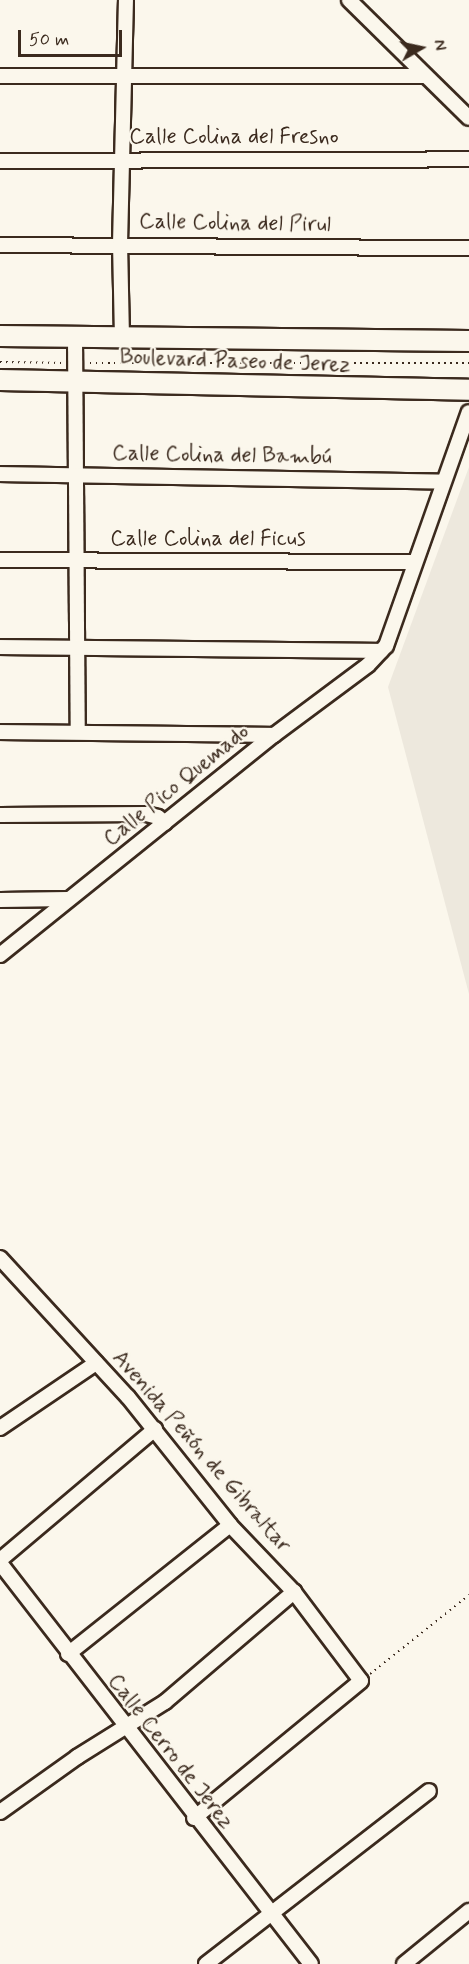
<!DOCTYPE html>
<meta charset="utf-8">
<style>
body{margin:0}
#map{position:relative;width:469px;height:1964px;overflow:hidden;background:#fbf7ec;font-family:Mynerve,sans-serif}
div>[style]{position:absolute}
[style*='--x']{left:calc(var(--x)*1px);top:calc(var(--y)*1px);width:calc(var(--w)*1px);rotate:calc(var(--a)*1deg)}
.built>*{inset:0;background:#ede8dd}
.path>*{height:2px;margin-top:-1px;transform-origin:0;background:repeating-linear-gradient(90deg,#3b2a1e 0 1.5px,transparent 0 6px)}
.roads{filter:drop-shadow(2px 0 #3b2a1e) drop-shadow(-2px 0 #3b2a1e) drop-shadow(0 2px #3b2a1e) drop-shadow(0 -2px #3b2a1e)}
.street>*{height:14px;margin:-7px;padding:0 7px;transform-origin:7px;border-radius:7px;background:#fbf7ec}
.secondary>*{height:20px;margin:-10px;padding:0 10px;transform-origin:10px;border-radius:10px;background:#fbf7ec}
span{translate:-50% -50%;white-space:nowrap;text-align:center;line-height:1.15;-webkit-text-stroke:4.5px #fbf7ec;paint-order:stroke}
.street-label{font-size:22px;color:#3b2a1e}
.north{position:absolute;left:391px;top:18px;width:60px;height:60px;-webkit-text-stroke:4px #fbf7ec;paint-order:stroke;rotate:81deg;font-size:16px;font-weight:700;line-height:24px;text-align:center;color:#3b2a1e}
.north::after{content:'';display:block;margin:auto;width:21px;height:27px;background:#3b2a1e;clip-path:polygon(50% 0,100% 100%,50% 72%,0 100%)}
.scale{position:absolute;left:18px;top:30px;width:104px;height:27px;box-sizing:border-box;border:3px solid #3b2a1e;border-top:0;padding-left:8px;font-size:18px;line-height:21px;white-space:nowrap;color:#3b2a1e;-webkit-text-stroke:4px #fbf7ec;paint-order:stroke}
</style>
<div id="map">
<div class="built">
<i style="clip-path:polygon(469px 467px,469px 994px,388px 687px)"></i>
</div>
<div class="path">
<i style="--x:0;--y:362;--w:63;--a:0.9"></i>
<i style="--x:90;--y:363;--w:379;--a:0"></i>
<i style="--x:370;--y:1674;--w:127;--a:-38.6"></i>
</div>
<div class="roads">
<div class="street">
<i style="--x:349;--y:0;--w:168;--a:44.5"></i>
<i style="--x:0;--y:76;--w:424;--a:0"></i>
<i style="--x:0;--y:161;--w:469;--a:-0.2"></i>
<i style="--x:0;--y:245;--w:469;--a:0.4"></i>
<i style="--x:75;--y:338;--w:393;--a:89.6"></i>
<i style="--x:122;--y:338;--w:94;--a:-91.2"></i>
<i style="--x:120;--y:244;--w:244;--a:-88.6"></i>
<i style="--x:0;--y:474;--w:443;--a:1"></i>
<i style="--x:0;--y:560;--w:415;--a:0.3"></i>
<i style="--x:0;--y:647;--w:381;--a:0.6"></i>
<i style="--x:0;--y:732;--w:274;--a:0.6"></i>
<i style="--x:0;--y:815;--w:146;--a:-0.4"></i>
<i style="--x:146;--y:814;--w:12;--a:14"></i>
<i style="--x:158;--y:817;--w:9;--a:41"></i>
<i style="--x:0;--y:900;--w:68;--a:-0.8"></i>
<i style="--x:0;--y:955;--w:351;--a:-38.8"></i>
<i style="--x:274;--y:735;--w:117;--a:-36.7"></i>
<i style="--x:368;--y:665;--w:26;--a:-47"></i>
<i style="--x:386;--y:646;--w:248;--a:-70.5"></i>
<i style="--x:0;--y:1258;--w:189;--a:47.4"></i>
<i style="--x:128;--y:1397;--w:164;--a:51.4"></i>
<i style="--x:230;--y:1525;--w:93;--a:46.3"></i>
<i style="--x:294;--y:1592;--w:111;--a:53"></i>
<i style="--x:361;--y:1681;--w:216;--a:140.6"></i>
<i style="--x:0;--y:1428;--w:116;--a:-34.1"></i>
<i style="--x:0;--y:1560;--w:203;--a:-40.2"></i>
<i style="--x:0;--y:1563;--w:507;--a:52.2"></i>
<i style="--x:68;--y:1654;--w:207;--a:-38.5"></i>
<i style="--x:0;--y:1812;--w:95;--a:-35.5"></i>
<i style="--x:77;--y:1757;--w:104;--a:-32"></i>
<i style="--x:165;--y:1702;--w:170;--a:-40.5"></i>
<i style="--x:206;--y:1964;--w:282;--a:-37.8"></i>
<i style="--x:404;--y:1964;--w:84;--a:-39.2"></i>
</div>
<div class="secondary">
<i style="--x:0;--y:336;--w:469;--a:0.6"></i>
<i style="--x:0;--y:380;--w:469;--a:1.2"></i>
</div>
</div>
<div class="street-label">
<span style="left:234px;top:138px">Calle Colina del Fresno</span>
<span style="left:235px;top:224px;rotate:1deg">Calle Colina del Pirul</span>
<span style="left:235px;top:362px;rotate:2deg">Boulevard Paseo de Jerez</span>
<span style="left:222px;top:456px;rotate:1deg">Calle Colina del Bambú</span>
<span style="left:208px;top:540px">Calle Colina del Ficus</span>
<span style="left:177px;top:786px;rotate:-39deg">Calle Pico Quemado</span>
<span style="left:201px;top:1452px;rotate:49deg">Avenida Peñón de Gibraltar</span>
<span style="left:170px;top:1752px;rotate:52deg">Calle Cerro de Jerez</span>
</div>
<div class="north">N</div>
<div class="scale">50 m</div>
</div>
